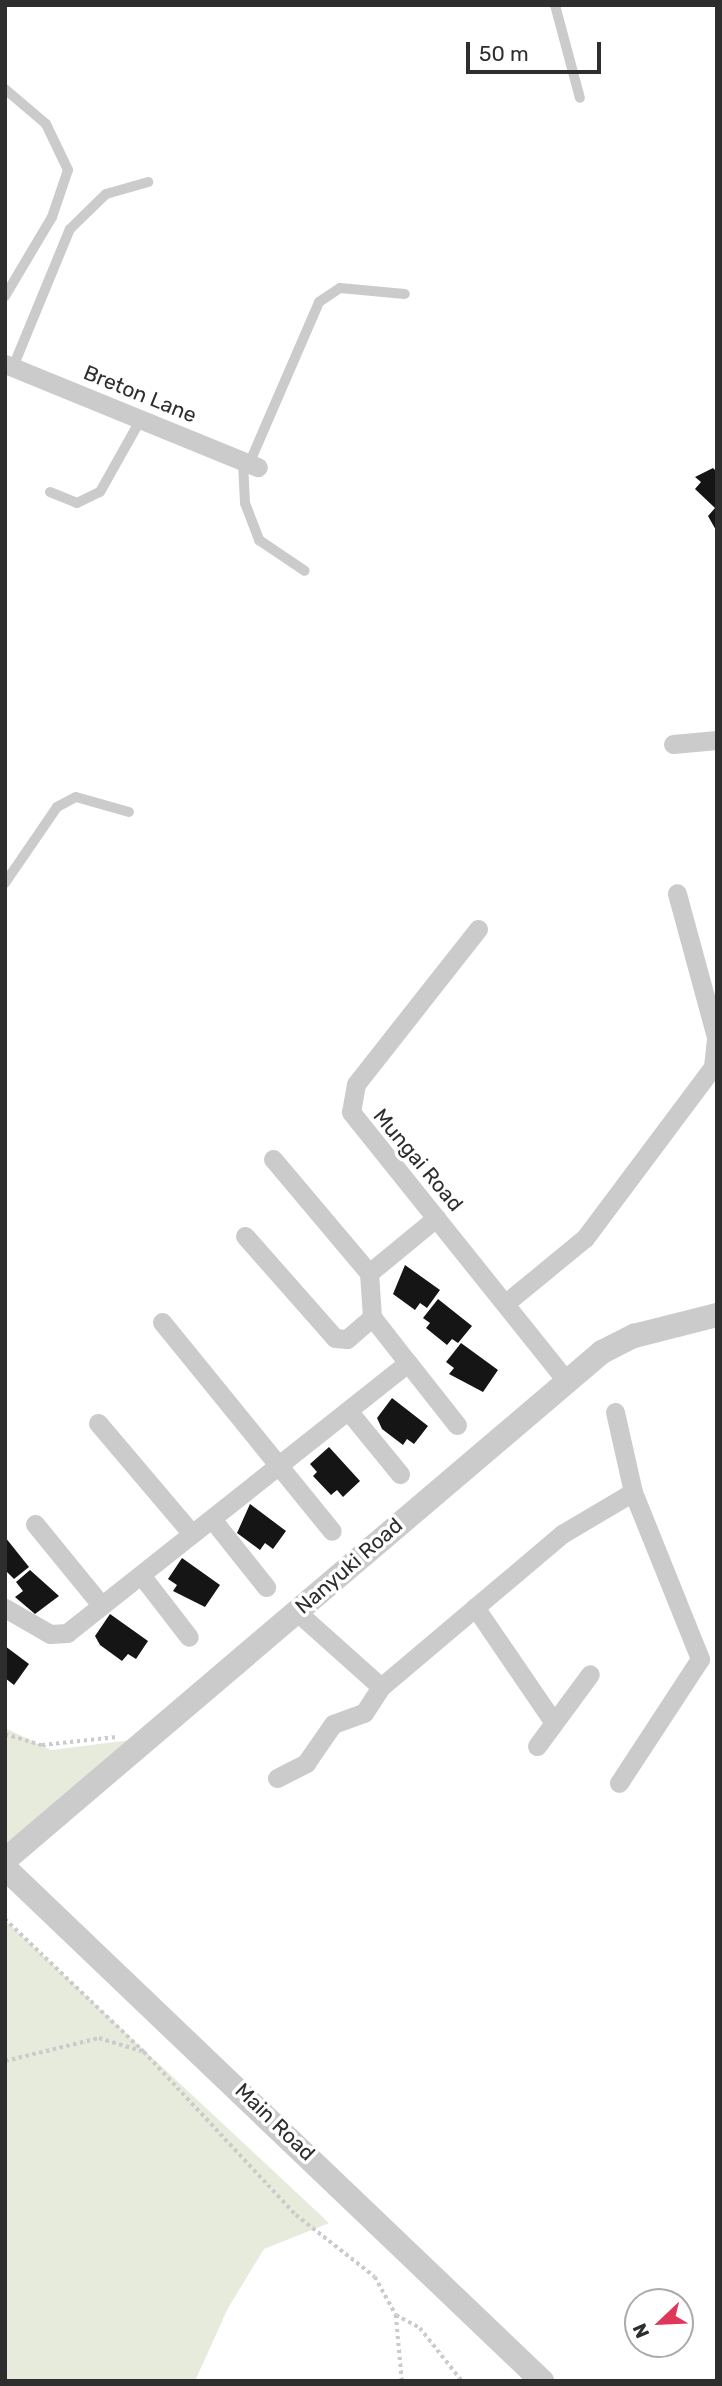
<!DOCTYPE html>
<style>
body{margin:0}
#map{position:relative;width:722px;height:2386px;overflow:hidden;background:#fff;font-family:Rubik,sans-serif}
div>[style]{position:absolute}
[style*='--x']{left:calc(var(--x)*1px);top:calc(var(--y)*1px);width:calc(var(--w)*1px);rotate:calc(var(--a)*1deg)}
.green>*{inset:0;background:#e6ebdc}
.building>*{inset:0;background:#151515}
.path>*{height:3.5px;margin-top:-1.75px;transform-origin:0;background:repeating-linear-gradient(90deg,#cbcbcb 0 3.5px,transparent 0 7px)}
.service>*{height:10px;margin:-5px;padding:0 5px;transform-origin:5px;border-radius:5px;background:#cbcbcb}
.minor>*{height:19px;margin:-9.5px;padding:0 9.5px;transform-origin:9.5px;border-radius:9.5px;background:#cbcbcb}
.tertiary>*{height:24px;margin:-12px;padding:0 12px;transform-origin:12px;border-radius:12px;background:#cbcbcb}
span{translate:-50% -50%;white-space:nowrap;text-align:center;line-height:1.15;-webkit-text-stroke:7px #fff;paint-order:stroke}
.street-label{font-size:21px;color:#2e2e2e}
.frame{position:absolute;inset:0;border:7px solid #2e2e2e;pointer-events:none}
.north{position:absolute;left:624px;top:2288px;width:70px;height:70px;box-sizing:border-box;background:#fff;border:2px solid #ababab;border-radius:50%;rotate:247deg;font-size:19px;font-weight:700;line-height:28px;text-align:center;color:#2e2e2e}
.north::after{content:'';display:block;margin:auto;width:24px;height:32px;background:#df3659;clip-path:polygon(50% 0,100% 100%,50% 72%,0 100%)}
.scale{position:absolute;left:466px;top:42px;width:135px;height:32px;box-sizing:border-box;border:4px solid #2e2e2e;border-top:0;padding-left:9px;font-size:21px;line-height:24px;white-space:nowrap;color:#2e2e2e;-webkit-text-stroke:5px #fff;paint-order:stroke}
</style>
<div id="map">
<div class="green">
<i style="clip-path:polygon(5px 1728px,51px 1750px,131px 1740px,5px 1849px)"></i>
<i style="clip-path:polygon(5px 1920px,329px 2223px,264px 2249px,228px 2308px,195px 2381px,5px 2381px)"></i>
</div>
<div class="building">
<i style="clip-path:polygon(713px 468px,717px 472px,717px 532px,708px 516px,715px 508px,695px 489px,701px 482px,695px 477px)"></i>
<i style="clip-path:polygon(405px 1265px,440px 1290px,427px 1308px,420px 1303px,415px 1310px,393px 1294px)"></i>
<i style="clip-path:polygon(438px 1299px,472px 1326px,458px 1343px,452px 1339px,447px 1345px,426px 1328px,430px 1323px,423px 1318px)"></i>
<i style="clip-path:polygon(461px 1343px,498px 1370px,483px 1392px,449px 1374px,454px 1368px,446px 1362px)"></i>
<i style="clip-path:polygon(392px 1398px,428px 1426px,414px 1444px,407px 1439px,403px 1445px,382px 1429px,377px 1418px)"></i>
<i style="clip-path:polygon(329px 1447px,360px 1481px,343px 1497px,337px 1490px,331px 1495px,313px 1476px,317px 1472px,310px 1464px)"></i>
<i style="clip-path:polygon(250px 1504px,286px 1531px,273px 1549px,265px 1543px,260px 1550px,237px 1533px)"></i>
<i style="clip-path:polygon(5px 1537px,29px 1567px,14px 1579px,5px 1570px)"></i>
<i style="clip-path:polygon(182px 1558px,220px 1585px,205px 1607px,173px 1591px,177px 1585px,168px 1579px)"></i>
<i style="clip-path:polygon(30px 1570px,59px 1596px,35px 1614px,15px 1597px,23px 1591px,16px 1582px)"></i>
<i style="clip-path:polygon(110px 1614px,148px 1641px,136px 1659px,128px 1654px,122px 1661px,100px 1645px,95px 1636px)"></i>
<i style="clip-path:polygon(5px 1646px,29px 1664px,14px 1685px,5px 1678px)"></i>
</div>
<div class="path">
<i style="--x:5;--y:1734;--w:39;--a:17"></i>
<i style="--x:42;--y:1745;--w:75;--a:-6.1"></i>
<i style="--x:5;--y:1919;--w:192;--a:43.7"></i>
<i style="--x:144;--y:2052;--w:223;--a:47"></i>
<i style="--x:296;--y:2215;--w:100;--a:38.1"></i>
<i style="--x:375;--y:2277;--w:43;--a:61.1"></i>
<i style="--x:396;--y:2315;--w:66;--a:84.8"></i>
<i style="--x:5;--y:2061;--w:97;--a:-13.7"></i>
<i style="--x:99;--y:2038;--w:44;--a:17.2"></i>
<i style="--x:396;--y:2315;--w:27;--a:28"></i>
<i style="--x:420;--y:2328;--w:68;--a:51.6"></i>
</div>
<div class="service">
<i style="--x:555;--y:5;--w:96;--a:75"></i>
<i style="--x:5;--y:89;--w:54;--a:40.5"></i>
<i style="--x:46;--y:124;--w:51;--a:64.4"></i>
<i style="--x:68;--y:170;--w:50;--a:108.8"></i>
<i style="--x:52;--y:217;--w:92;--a:120.7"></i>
<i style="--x:13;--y:367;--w:149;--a:-67.6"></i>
<i style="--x:70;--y:229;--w:50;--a:-44.2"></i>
<i style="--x:106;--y:194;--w:44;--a:-15.9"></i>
<i style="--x:243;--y:462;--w:41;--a:87.2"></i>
<i style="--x:245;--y:503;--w:40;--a:69"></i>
<i style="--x:259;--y:540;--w:55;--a:34"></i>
<i style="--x:249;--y:464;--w:176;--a:-66.6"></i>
<i style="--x:319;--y:302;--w:25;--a:-34"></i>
<i style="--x:340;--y:288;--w:65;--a:5.3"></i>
<i style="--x:50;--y:492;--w:29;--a:22"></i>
<i style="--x:77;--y:503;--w:25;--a:-26"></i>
<i style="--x:100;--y:492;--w:84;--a:-60.7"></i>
<i style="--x:5;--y:883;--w:92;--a:-55.6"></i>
<i style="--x:57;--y:807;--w:21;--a:-28"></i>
<i style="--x:76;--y:797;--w:55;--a:15.8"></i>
</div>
<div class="minor">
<i style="--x:5;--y:364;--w:273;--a:22.2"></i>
<i style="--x:673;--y:744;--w:44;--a:-5.2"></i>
<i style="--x:478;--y:929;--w:197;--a:128.2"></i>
<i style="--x:356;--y:1084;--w:28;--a:100"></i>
<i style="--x:351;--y:1112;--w:344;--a:51.3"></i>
<i style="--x:273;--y:1159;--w:149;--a:49.9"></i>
<i style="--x:245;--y:1236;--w:136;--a:48.6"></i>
<i style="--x:335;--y:1338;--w:12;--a:5"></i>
<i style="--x:347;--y:1339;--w:33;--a:-41"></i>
<i style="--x:507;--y:1302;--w:101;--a:-39.4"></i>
<i style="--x:585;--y:1238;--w:214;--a:-53.2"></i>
<i style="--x:713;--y:1067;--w:30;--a:-84"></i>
<i style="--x:716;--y:1037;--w:149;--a:-105.2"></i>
<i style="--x:162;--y:1322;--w:269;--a:50.9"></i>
<i style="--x:408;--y:1363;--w:79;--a:51.7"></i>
<i style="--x:615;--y:1412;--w:82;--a:77.3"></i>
<i style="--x:350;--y:1413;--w:79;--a:50.7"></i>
<i style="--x:98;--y:1423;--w:145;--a:49.7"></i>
<i style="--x:212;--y:1519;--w:87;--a:51.5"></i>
<i style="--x:35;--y:1524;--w:104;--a:50.8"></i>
<i style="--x:141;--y:1575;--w:78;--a:52.3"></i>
<i style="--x:475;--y:1607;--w:140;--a:55.7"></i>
<i style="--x:5;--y:1608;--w:52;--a:30"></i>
<i style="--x:50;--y:1634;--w:17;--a:-3"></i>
<i style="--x:67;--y:1633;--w:435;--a:-38.4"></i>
<i style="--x:408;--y:1363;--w:58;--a:-128"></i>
<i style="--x:372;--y:1317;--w:44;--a:-93.9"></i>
<i style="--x:369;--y:1273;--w:87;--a:-39.4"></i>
<i style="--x:296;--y:1611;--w:114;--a:41.8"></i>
<i style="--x:537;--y:1746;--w:89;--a:-53.6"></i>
<i style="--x:277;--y:1778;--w:33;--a:-27"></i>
<i style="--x:306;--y:1763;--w:47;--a:-55.3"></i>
<i style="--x:333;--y:1724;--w:33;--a:-20"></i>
<i style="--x:364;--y:1713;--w:31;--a:-57"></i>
<i style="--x:381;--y:1687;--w:237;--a:-40.2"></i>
<i style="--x:562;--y:1534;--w:82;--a:-30.6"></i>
<i style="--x:633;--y:1492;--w:180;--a:68.1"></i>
<i style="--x:700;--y:1659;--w:148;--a:123.2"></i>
</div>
<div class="tertiary">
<i style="--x:5;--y:1860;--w:784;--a:-40.4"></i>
<i style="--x:602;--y:1352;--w:36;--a:-27"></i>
<i style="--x:634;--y:1336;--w:86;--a:-14.2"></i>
<i style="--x:5;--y:1868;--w:743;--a:43.69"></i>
</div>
<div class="street-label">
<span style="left:140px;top:394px;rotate:22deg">Breton Lane</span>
<span style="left:418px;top:1160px;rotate:50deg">Mungai Road</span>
<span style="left:349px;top:1566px;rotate:-41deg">Nanyuki Road</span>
<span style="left:275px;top:2122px;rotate:44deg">Main Road</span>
</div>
<div class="frame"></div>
<div class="north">N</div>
<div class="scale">50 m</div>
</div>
